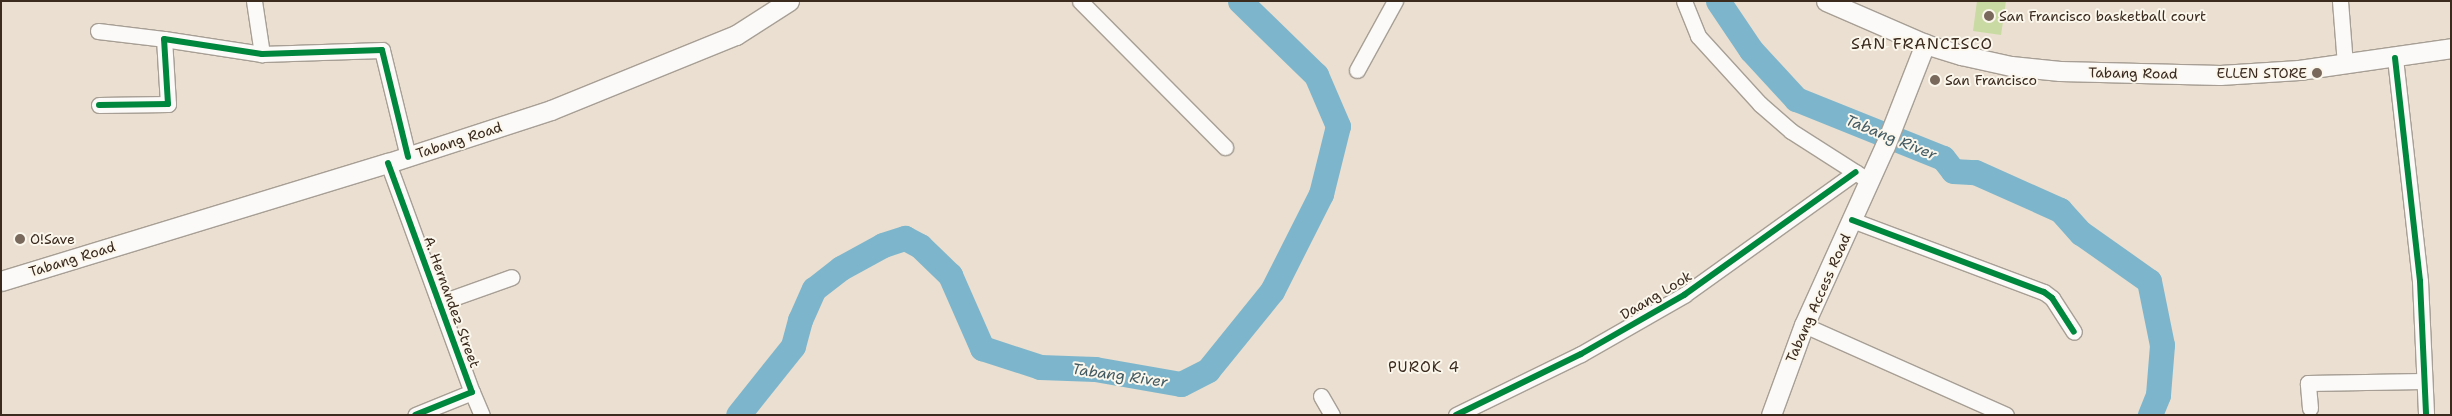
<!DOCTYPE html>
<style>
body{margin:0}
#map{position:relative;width:2452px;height:416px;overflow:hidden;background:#eadfd0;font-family:"Shantell Sans",sans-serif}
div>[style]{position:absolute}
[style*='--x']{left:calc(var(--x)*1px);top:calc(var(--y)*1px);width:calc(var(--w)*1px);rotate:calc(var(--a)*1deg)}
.green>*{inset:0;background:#cadaa3}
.river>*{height:25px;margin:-12.5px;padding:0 12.5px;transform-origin:12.5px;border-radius:12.5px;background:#7db6cc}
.roads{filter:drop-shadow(1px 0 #a79f95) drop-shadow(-1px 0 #a79f95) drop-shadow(0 1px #a79f95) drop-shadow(0 -1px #a79f95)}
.minor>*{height:15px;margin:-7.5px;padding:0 7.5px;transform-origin:7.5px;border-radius:7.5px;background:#fcfaf8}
.major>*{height:19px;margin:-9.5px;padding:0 9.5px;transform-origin:9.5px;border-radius:9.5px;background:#fcfaf8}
.cycleway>*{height:6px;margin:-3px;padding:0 3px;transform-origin:3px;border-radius:3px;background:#00873e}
.dots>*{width:14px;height:14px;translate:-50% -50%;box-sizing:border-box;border:2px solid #fbf7ec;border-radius:50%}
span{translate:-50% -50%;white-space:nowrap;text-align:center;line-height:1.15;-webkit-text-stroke:4px #fbf7ec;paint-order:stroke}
.poi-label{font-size:14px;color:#3b2a1e}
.left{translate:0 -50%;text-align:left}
.right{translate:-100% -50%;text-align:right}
.street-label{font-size:14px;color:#3b2a1e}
.water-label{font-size:15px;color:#435b63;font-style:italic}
.neighbourhood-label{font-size:15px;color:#3b2a1e;letter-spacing:1px}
.quarter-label{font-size:16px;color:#3b2a1e;letter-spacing:1px}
.frame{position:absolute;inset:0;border:2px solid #3b2a1e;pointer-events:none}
</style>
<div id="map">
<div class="green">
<i style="clip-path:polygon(1977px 1px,2006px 1px,2001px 35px,1973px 31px)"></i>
</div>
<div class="river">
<i style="--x:1718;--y:1;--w:59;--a:56"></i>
<i style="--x:1751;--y:50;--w:67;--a:47.4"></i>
<i style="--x:1796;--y:99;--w:158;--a:21.9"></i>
<i style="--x:1943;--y:158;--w:16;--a:52"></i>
<i style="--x:1953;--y:171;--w:22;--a:3"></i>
<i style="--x:1975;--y:172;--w:93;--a:24.1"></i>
<i style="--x:2060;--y:210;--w:31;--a:48"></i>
<i style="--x:2081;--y:233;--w:83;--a:35.2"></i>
<i style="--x:2149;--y:281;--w:65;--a:78.5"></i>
<i style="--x:2162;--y:345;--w:50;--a:94.6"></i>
<i style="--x:2158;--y:395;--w:22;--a:112"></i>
<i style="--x:738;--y:415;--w:88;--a:-51.4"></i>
<i style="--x:793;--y:346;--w:27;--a:-75"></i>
<i style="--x:800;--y:320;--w:34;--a:-66"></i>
<i style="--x:814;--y:289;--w:34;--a:-38"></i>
<i style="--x:841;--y:268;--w:48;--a:-28.7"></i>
<i style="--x:883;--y:245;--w:23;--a:-18"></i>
<i style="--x:905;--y:238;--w:17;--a:28"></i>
<i style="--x:920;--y:246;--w:42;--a:44"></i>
<i style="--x:950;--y:275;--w:80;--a:66.3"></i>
<i style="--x:982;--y:348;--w:61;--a:18.1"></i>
<i style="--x:1040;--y:367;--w:55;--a:2.1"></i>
<i style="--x:1095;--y:369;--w:87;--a:9.9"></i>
<i style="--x:1181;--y:384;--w:30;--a:-27"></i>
<i style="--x:1208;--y:370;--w:102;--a:-51"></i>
<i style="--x:1272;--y:291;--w:109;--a:-63.2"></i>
<i style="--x:1321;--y:194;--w:70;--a:-76"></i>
<i style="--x:1338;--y:126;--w:56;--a:-113.3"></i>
<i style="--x:1316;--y:75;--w:106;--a:-135.8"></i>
</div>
<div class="roads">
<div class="minor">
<i style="--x:254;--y:1;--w:54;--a:81.4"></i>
<i style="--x:1080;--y:1;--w:206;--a:45.2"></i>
<i style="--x:1684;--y:1;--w:38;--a:68"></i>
<i style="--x:1698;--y:36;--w:92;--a:47.6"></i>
<i style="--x:1760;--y:104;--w:41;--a:41.1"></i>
<i style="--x:1791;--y:131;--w:85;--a:32.6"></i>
<i style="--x:2340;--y:1;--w:63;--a:85.5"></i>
<i style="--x:98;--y:31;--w:66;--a:6.9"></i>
<i style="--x:2395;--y:58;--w:224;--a:83.6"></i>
<i style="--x:2420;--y:281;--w:134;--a:87.4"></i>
<i style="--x:1357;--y:70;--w:79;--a:-61.2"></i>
<i style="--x:99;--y:105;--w:69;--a:-0.8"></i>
<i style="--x:168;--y:104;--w:65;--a:-93.5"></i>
<i style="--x:164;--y:39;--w:99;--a:8.7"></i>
<i style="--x:262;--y:54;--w:120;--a:-1.9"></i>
<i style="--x:382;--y:50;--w:110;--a:76.3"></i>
<i style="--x:388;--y:163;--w:244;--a:69.9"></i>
<i style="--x:472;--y:392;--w:61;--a:158"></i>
<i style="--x:1852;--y:220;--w:205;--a:20.6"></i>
<i style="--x:2044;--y:292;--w:10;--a:37"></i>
<i style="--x:2052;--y:298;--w:40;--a:57.1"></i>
<i style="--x:439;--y:303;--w:77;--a:-19.6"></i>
<i style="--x:1804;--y:325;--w:221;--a:24"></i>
<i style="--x:472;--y:392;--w:25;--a:67"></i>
<i style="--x:1321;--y:396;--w:22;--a:60"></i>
<i style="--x:2310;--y:408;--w:25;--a:-95"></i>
<i style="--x:2308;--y:383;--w:115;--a:-1"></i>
<i style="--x:1456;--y:415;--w:139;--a:-26"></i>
<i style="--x:1581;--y:354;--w:119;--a:-29.8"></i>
<i style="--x:1684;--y:295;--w:211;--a:-35.6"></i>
</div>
<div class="major">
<i style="--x:1826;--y:1;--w:108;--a:23.5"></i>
<i style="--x:1925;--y:44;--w:38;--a:17"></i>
<i style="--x:1961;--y:55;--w:51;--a:12.4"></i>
<i style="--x:2011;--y:66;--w:49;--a:5.8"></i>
<i style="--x:2060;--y:71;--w:160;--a:1.4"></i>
<i style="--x:2220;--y:75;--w:79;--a:-3.6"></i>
<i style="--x:2299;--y:70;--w:154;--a:-8.2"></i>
<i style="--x:1;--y:281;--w:405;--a:-17"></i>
<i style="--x:388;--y:163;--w:171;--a:-18"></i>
<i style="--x:551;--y:110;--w:200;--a:-22.1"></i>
<i style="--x:736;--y:35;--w:63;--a:-32.7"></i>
<i style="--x:1771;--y:415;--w:96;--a:-69.9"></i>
<i style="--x:1804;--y:325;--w:196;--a:-65.7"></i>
<i style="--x:1885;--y:146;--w:110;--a:-68.6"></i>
</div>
</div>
<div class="cycleway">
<i style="--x:2395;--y:58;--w:224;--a:83.6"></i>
<i style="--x:2420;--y:281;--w:134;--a:87.4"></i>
<i style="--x:99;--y:105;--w:69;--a:-0.8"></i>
<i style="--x:168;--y:104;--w:65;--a:-93.5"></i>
<i style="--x:164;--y:39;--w:99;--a:8.7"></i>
<i style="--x:262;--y:54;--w:120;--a:-1.9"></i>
<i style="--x:382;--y:50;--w:110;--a:76.3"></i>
<i style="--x:388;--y:163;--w:244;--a:69.9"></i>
<i style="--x:472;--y:392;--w:61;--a:158"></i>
<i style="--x:1852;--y:220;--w:205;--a:20.6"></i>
<i style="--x:2044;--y:292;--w:10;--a:37"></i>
<i style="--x:2052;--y:298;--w:40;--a:57.1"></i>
<i style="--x:1456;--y:415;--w:139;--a:-26"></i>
<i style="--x:1581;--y:354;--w:119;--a:-29.8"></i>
<i style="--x:1684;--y:295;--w:211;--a:-35.6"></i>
</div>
<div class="dots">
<i style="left:1989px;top:16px;background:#78695c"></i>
<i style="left:2317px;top:73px;background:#78695c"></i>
<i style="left:1935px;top:80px;background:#78695c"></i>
<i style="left:20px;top:239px;background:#78695c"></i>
</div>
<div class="poi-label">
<span class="left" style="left:1999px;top:16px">San Francisco basketball court</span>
<span class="right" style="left:2307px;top:73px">ELLEN STORE</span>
<span class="left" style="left:1945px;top:80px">San Francisco</span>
<span class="left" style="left:30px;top:239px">O!Save</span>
</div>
<div class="street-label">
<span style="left:2133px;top:73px;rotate:1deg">Tabang Road</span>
<span style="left:459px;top:140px;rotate:-18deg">Tabang Road</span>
<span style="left:72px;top:259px;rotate:-17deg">Tabang Road</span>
<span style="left:1656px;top:295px;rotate:-31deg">Daang Look</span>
<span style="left:1818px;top:298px;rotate:-66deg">Tabang Access Road</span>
<span style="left:452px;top:302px;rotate:70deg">A. Hernandez Street</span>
</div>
<div class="water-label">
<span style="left:1891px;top:138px;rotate:22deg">Tabang River</span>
<span style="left:1120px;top:376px;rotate:8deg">Tabang River</span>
</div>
<div class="neighbourhood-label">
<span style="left:1424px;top:368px">PUROK 4</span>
</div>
<div class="quarter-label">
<span style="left:1922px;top:44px">SAN FRANCISCO</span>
</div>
<div class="frame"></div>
</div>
